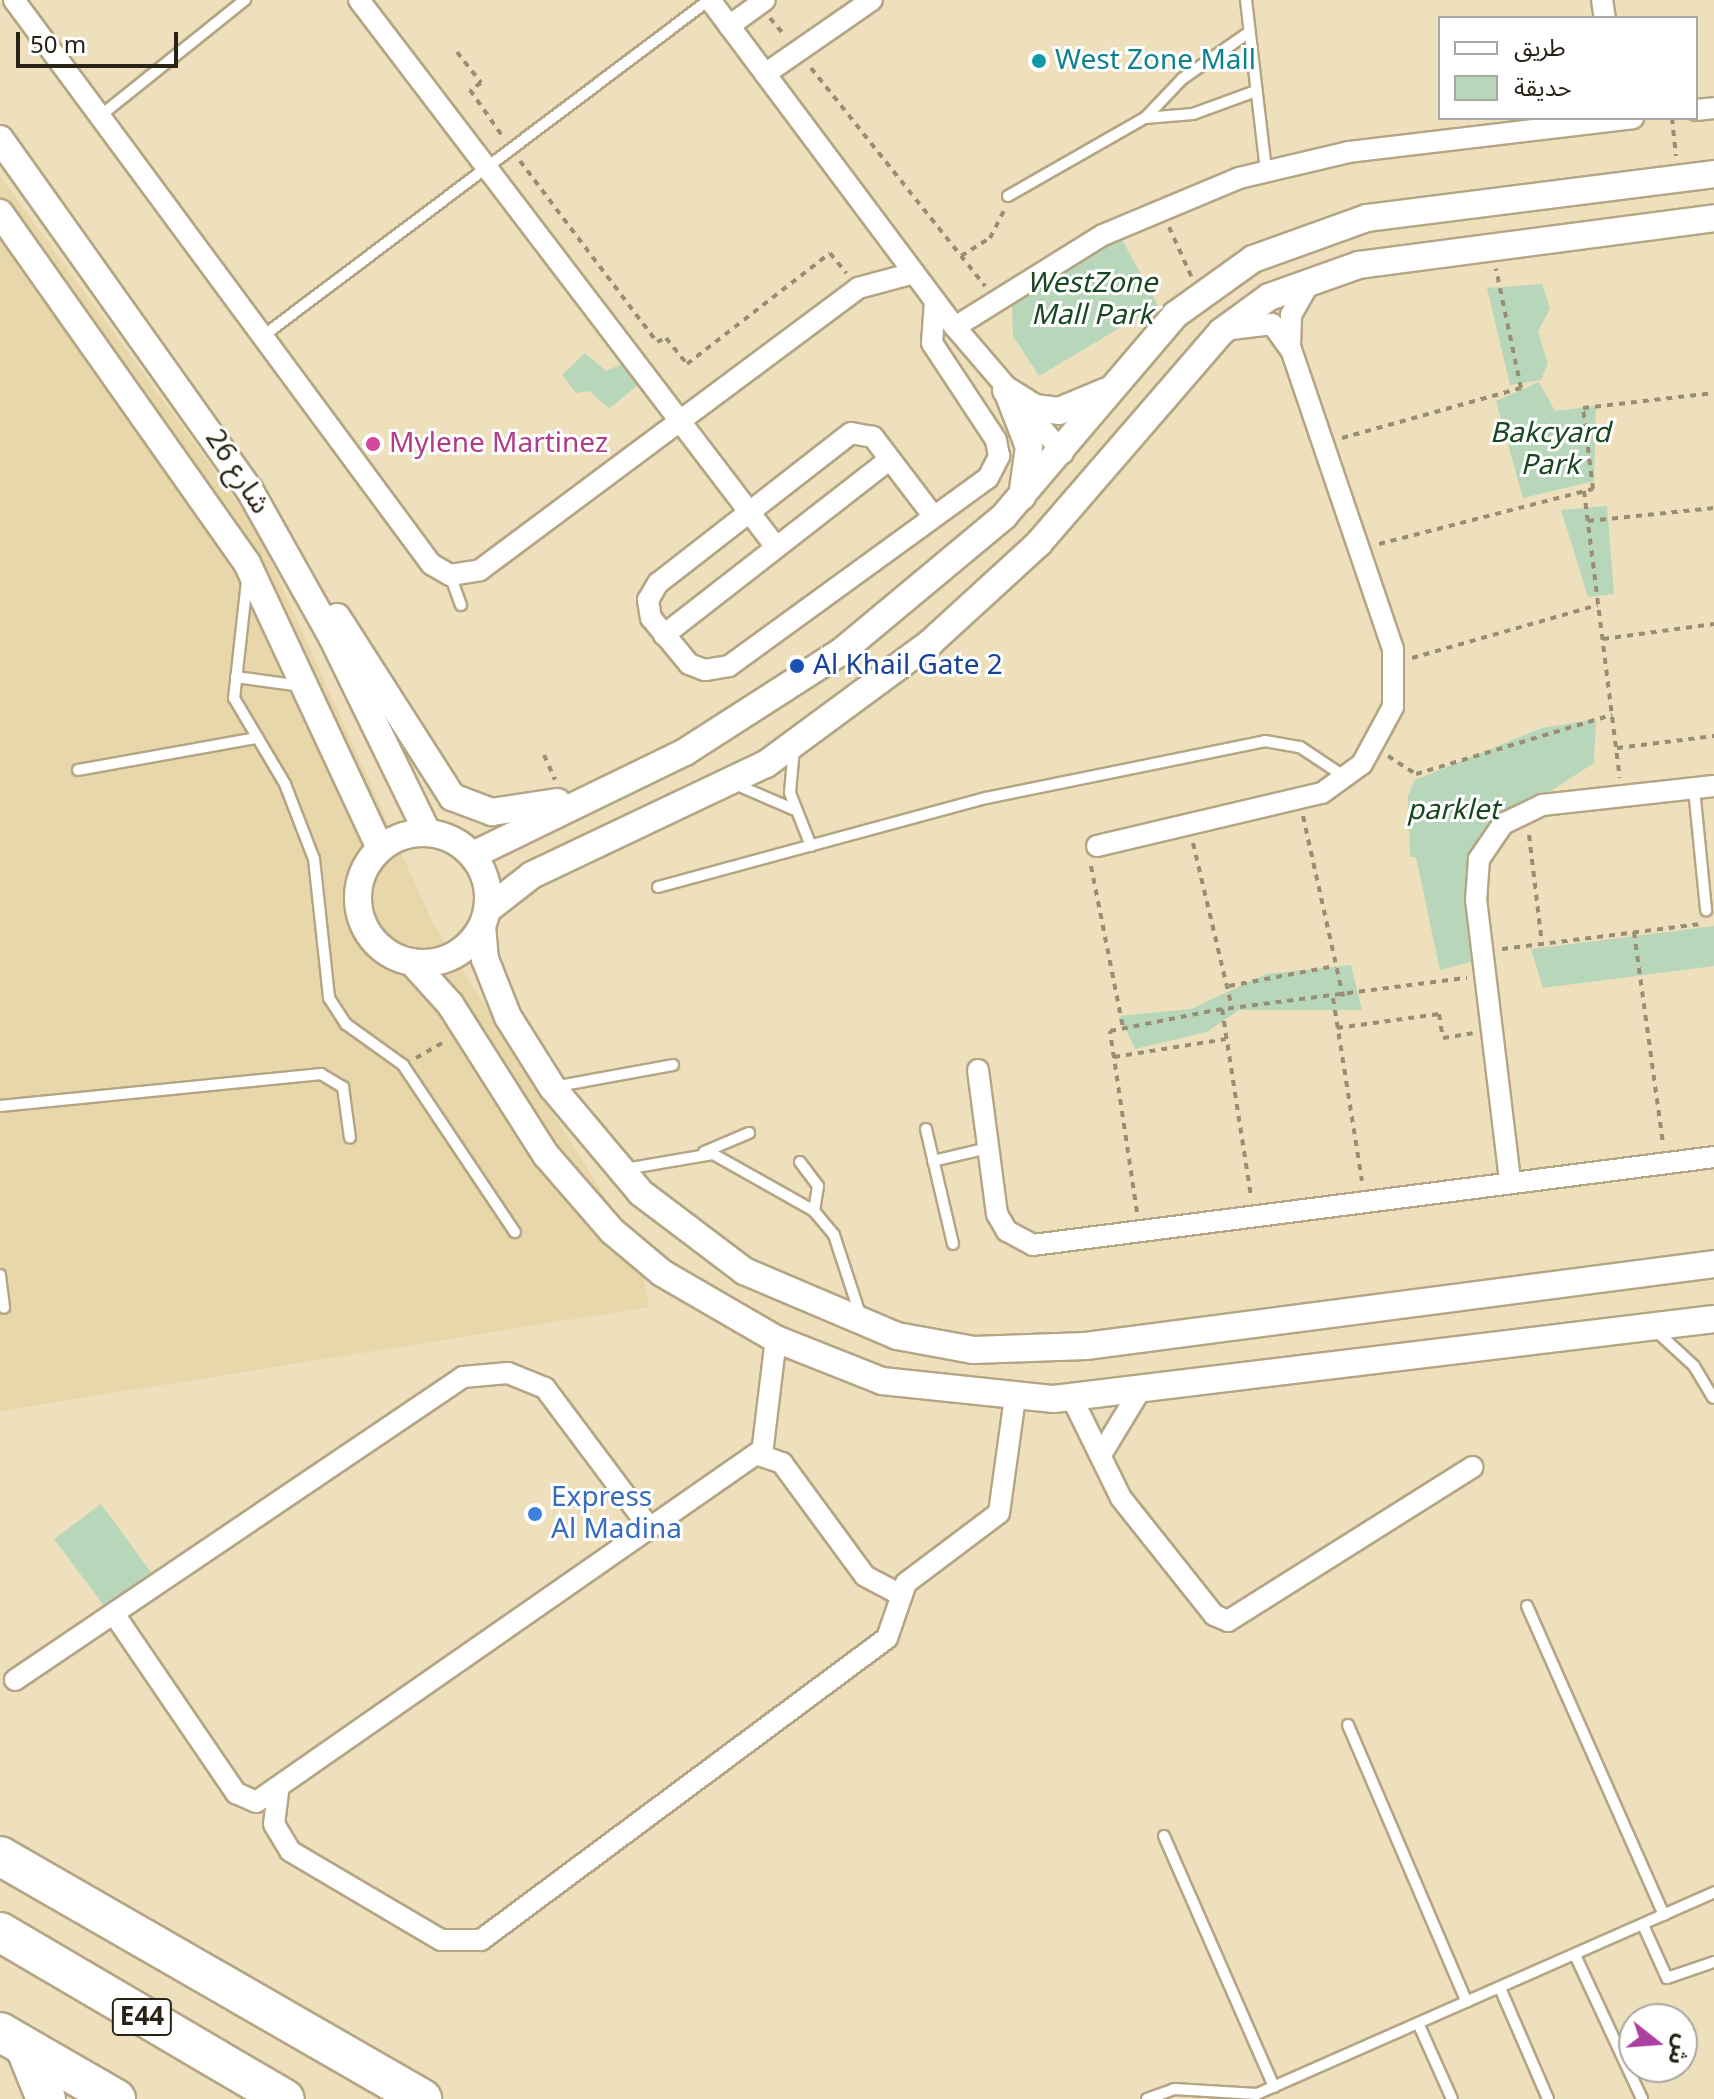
<!DOCTYPE html>
<meta charset="utf-8">
<style>
body{margin:0}
#map{position:relative;width:1714px;height:2099px;overflow:hidden;background:#eee0bc;font-family:Georgia,"Noto Sans Arabic",serif}
div>[style]{position:absolute}
[style*='--x']{left:calc(var(--x)*1px);top:calc(var(--y)*1px);width:calc(var(--w)*1px);rotate:calc(var(--a)*1deg)}
.built>*{inset:0;background:#e8d7ab}
.green>*{inset:0;background:#b8d7ba}
.path>*{height:4px;margin-top:-2px;transform-origin:0;background:repeating-linear-gradient(90deg,#988e73 0 6px,transparent 0 12px)}
.roads{filter:drop-shadow(2px 0 #b4a684) drop-shadow(-2px 0 #b4a684) drop-shadow(0 2px #b4a684) drop-shadow(0 -2px #b4a684)}
.service>*{height:10px;margin:-5px;padding:0 5px;transform-origin:5px;border-radius:5px;background:#fff}
.minor>*{height:20px;margin:-10px;padding:0 10px;transform-origin:10px;border-radius:10px;background:#fff}
.tertiary>*{height:26px;margin:-13px;padding:0 13px;transform-origin:13px;border-radius:13px;background:#fff}
.tertiary>.ring{margin:-13px;padding:0;box-sizing:content-box;background:none;border:26px solid #fff;border-radius:50%}
.motorway>*{height:38px;margin:-19px;padding:0 19px;transform-origin:19px;border-radius:19px;background:#fff}
.dots>*{width:22px;height:22px;translate:-50% -50%;box-sizing:border-box;border:4px solid #fff;border-radius:50%}
span{translate:-50% -50%;white-space:nowrap;text-align:center;line-height:1.15;-webkit-text-stroke:6px #fff;paint-order:stroke}
.shield-label span{padding:2px 6px;background:#fff;border:2px solid;border-radius:6px;-webkit-text-stroke-width:0}
.shield-label{font-size:26px;color:#282315;font-weight:700}
.culture-label{font-size:28px;color:#0d838f}
.left{translate:0 -50%;text-align:left}
.park-label{font-size:28px;color:#184721;font-style:italic}
.hotel-label{font-size:28px;color:#b23c85}
.street-label{font-size:28px;color:#282315}
.transit-label{font-size:28px;color:#164399}
.shop-label{font-size:28px;color:#366cbe}
.legend{position:absolute;left:1438px;top:16px;width:260px;height:104px;box-sizing:border-box;background:#fff;border:2px solid #a9a7a1;margin:0;padding:10px 14px;list-style:none;font-size:24px;color:#282315}
.legend li{display:flex;align-items:center;gap:16px;height:40px}
.legend b{width:40px;border:2px solid #a9a7a1}
.north{position:absolute;left:1618px;top:2003px;width:80px;height:80px;box-sizing:border-box;background:#fff;border:2px solid #a9a7a1;border-radius:50%;rotate:107deg;font-size:22px;font-weight:700;line-height:32px;text-align:center;color:#282315}
.north::after{content:'';display:block;margin:auto;width:28px;height:36px;background:#ab41a2;clip-path:polygon(50% 0,100% 100%,50% 72%,0 100%)}
.scale{position:absolute;left:16px;top:32px;width:162px;height:36px;box-sizing:border-box;border:4px solid #282315;border-top:0;padding-left:10px;font-size:24px;line-height:28px;white-space:nowrap;color:#282315;-webkit-text-stroke:6px #fff;paint-order:stroke}
</style>
<div id="map">
<div class="built">
<i style="clip-path:polygon(0 176px,256px 528px,432px 921px,639px 1251px,649px 1307px,0 1411px)"></i>
</div>
<div class="green">
<i style="clip-path:polygon(1121px 238px,1158px 305px,1039px 376px,1013px 336px,1012px 303px)"></i>
<i style="clip-path:polygon(1542px 284px,1550px 308px,1538px 332px,1548px 363px,1541px 380px,1510px 385px,1487px 288px)"></i>
<i style="clip-path:polygon(585px 353px,606px 371px,622px 364px,638px 385px,609px 409px,590px 391px,576px 393px,562px 375px)"></i>
<i style="clip-path:polygon(1539px 382px,1555px 411px,1596px 406px,1594px 481px,1523px 498px,1496px 401px)"></i>
<i style="clip-path:polygon(1607px 506px,1614px 594px,1588px 597px,1561px 510px)"></i>
<i style="clip-path:polygon(1596px 719px,1594px 763px,1506px 820px,1481px 846px,1475px 961px,1440px 970px,1416px 857px,1410px 857px,1408px 796px,1415px 780px,1542px 728px)"></i>
<i style="clip-path:polygon(1714px 926px,1714px 966px,1543px 988px,1531px 949px)"></i>
<i style="clip-path:polygon(1351px 965px,1362px 1010px,1239px 1010px,1207px 1032px,1135px 1049px,1119px 1016px,1191px 1009px,1266px 974px)"></i>
<i style="clip-path:polygon(101px 1504px,151px 1572px,105px 1607px,54px 1539px)"></i>
</div>
<div class="path">
<i style="--x:770;--y:18;--w:23;--a:50"></i>
<i style="--x:457;--y:52;--w:39;--a:52"></i>
<i style="--x:481;--y:83;--w:13;--a:148"></i>
<i style="--x:470;--y:90;--w:57;--a:54.9"></i>
<i style="--x:811;--y:68;--w:279;--a:51.4"></i>
<i style="--x:1672;--y:118;--w:38;--a:84"></i>
<i style="--x:520;--y:161;--w:227;--a:52.9"></i>
<i style="--x:657;--y:342;--w:10;--a:-24"></i>
<i style="--x:666;--y:338;--w:33;--a:51"></i>
<i style="--x:687;--y:364;--w:181;--a:-37.8"></i>
<i style="--x:830;--y:253;--w:26;--a:51"></i>
<i style="--x:1169;--y:227;--w:56;--a:65.7"></i>
<i style="--x:961;--y:256;--w:34;--a:-32"></i>
<i style="--x:990;--y:238;--w:31;--a:-63"></i>
<i style="--x:1342;--y:438;--w:186;--a:-15.6"></i>
<i style="--x:1521;--y:388;--w:122;--a:-101.9"></i>
<i style="--x:1584;--y:491;--w:289;--a:82.9"></i>
<i style="--x:1588;--y:521;--w:127;--a:-5.9"></i>
<i style="--x:1379;--y:544;--w:221;--a:-14.4"></i>
<i style="--x:1593;--y:489;--w:82;--a:-97"></i>
<i style="--x:1583;--y:408;--w:132;--a:-6.5"></i>
<i style="--x:1603;--y:639;--w:112;--a:-7.7"></i>
<i style="--x:1412;--y:658;--w:193;--a:-15.9"></i>
<i style="--x:1617;--y:748;--w:98;--a:-7.1"></i>
<i style="--x:544;--y:755;--w:27;--a:66"></i>
<i style="--x:1388;--y:756;--w:33;--a:33"></i>
<i style="--x:1416;--y:774;--w:205;--a:-16.8"></i>
<i style="--x:1303;--y:816;--w:185;--a:77.5"></i>
<i style="--x:1529;--y:835;--w:110;--a:83.2"></i>
<i style="--x:1193;--y:843;--w:170;--a:76.7"></i>
<i style="--x:1091;--y:866;--w:165;--a:78.8"></i>
<i style="--x:1634;--y:932;--w:214;--a:82.2"></i>
<i style="--x:1502;--y:949;--w:200;--a:-7.2"></i>
<i style="--x:1229;--y:986;--w:108;--a:-10.7"></i>
<i style="--x:1333;--y:998;--w:185;--a:81"></i>
<i style="--x:1222;--y:1009;--w:189;--a:81.2"></i>
<i style="--x:1337;--y:1028;--w:103;--a:-7.8"></i>
<i style="--x:1439;--y:1014;--w:24;--a:81"></i>
<i style="--x:1443;--y:1038;--w:30;--a:-9"></i>
<i style="--x:1114;--y:1057;--w:113;--a:-9.1"></i>
<i style="--x:416;--y:1058;--w:34;--a:-30"></i>
<i style="--x:1137;--y:1212;--w:183;--a:-98.5"></i>
<i style="--x:1110;--y:1031;--w:108;--a:-11.2"></i>
<i style="--x:1216;--y:1010;--w:253;--a:-7.3"></i>
</div>
<div class="roads">
<div class="service">
<i style="--x:1246;--y:0;--w:171;--a:83.3"></i>
<i style="--x:100;--y:116;--w:186;--a:-38.7"></i>
<i style="--x:1145;--y:118;--w:48;--a:-4.8"></i>
<i style="--x:1193;--y:114;--w:64;--a:-20.1"></i>
<i style="--x:1008;--y:196;--w:158;--a:-29.7"></i>
<i style="--x:1145;--y:118;--w:54;--a:-46.5"></i>
<i style="--x:1182;--y:79;--w:80;--a:-34.9"></i>
<i style="--x:263;--y:336;--w:558;--a:-36.99"></i>
<i style="--x:450;--y:575;--w:32;--a:70"></i>
<i style="--x:247;--y:581;--w:118;--a:96.3"></i>
<i style="--x:234;--y:698;--w:100;--a:59.3"></i>
<i style="--x:285;--y:784;--w:80;--a:68.9"></i>
<i style="--x:314;--y:859;--w:140;--a:83.8"></i>
<i style="--x:329;--y:998;--w:31;--a:57"></i>
<i style="--x:346;--y:1024;--w:70;--a:35.7"></i>
<i style="--x:403;--y:1065;--w:201;--a:56.2"></i>
<i style="--x:236;--y:677;--w:66;--a:7.9"></i>
<i style="--x:794;--y:748;--w:45;--a:95.1"></i>
<i style="--x:790;--y:793;--w:57;--a:68.4"></i>
<i style="--x:78;--y:770;--w:181;--a:-10.2"></i>
<i style="--x:737;--y:785;--w:61;--a:23.2"></i>
<i style="--x:1694;--y:789;--w:122;--a:84.3"></i>
<i style="--x:658;--y:887;--w:340;--a:-15.2"></i>
<i style="--x:986;--y:798;--w:285;--a:-11.5"></i>
<i style="--x:1265;--y:741;--w:36;--a:10"></i>
<i style="--x:1300;--y:747;--w:54;--a:33.7"></i>
<i style="--x:553;--y:1087;--w:122;--a:-10.4"></i>
<i style="--x:0;--y:1106;--w:323;--a:-5.7"></i>
<i style="--x:321;--y:1074;--w:26;--a:31"></i>
<i style="--x:343;--y:1087;--w:51;--a:82.2"></i>
<i style="--x:926;--y:1129;--w:118;--a:76.8"></i>
<i style="--x:704;--y:1152;--w:49;--a:-22.9"></i>
<i style="--x:933;--y:1161;--w:57;--a:-13.3"></i>
<i style="--x:800;--y:1162;--w:30;--a:53"></i>
<i style="--x:818;--y:1186;--w:25;--a:99"></i>
<i style="--x:625;--y:1169;--w:89;--a:-9.7"></i>
<i style="--x:713;--y:1154;--w:116;--a:29.4"></i>
<i style="--x:814;--y:1211;--w:31;--a:50"></i>
<i style="--x:834;--y:1235;--w:86;--a:71.8"></i>
<i style="--x:0;--y:1275;--w:33;--a:83"></i>
<i style="--x:1655;--y:1330;--w:53;--a:42.7"></i>
<i style="--x:1694;--y:1366;--w:37;--a:59"></i>
<i style="--x:1527;--y:1606;--w:338;--a:66.1"></i>
<i style="--x:1348;--y:1725;--w:301;--a:66.8"></i>
<i style="--x:1164;--y:1836;--w:274;--a:66.3"></i>
<i style="--x:1643;--y:1925;--w:58;--a:65.6"></i>
<i style="--x:1667;--y:1978;--w:50;--a:-18.8"></i>
<i style="--x:1575;--y:1955;--w:159;--a:65"></i>
<i style="--x:1500;--y:1988;--w:121;--a:66.6"></i>
<i style="--x:1418;--y:2023;--w:83;--a:65.9"></i>
<i style="--x:1147;--y:2099;--w:29;--a:-20"></i>
<i style="--x:1174;--y:2089;--w:83;--a:3.4"></i>
<i style="--x:1257;--y:2094;--w:500;--a:-23.8"></i>
</div>
<div class="minor">
<i style="--x:14;--y:0;--w:701;--a:53.52"></i>
<i style="--x:431;--y:564;--w:22;--a:30"></i>
<i style="--x:450;--y:575;--w:30;--a:-9"></i>
<i style="--x:480;--y:570;--w:472;--a:-36.7"></i>
<i style="--x:858;--y:288;--w:58;--a:-15"></i>
<i style="--x:359;--y:0;--w:688;--a:52.68"></i>
<i style="--x:710;--y:0;--w:409;--a:53.2"></i>
<i style="--x:955;--y:327;--w:166;--a:49.4"></i>
<i style="--x:1602;--y:0;--w:18;--a:81"></i>
<i style="--x:729;--y:26;--w:44;--a:-35.8"></i>
<i style="--x:765;--y:74;--w:130;--a:-34.7"></i>
<i style="--x:1696;--y:110;--w:18;--a:-6"></i>
<i style="--x:955;--y:327;--w:174;--a:-31.9"></i>
<i style="--x:1103;--y:235;--w:147;--a:-22.7"></i>
<i style="--x:1239;--y:178;--w:113;--a:-13.3"></i>
<i style="--x:1349;--y:152;--w:286;--a:-6.8"></i>
<i style="--x:1290;--y:346;--w:31;--a:-88"></i>
<i style="--x:1291;--y:315;--w:40;--a:-60.3"></i>
<i style="--x:931;--y:513;--w:96;--a:-127.3"></i>
<i style="--x:873;--y:437;--w:22;--a:-170"></i>
<i style="--x:851;--y:433;--w:244;--a:142.1"></i>
<i style="--x:658;--y:583;--w:20;--a:120"></i>
<i style="--x:648;--y:600;--w:18;--a:81"></i>
<i style="--x:651;--y:618;--w:60;--a:50.4"></i>
<i style="--x:689;--y:664;--w:17;--a:21"></i>
<i style="--x:705;--y:670;--w:24;--a:-9"></i>
<i style="--x:729;--y:666;--w:320;--a:-36"></i>
<i style="--x:988;--y:478;--w:25;--a:-63"></i>
<i style="--x:999;--y:456;--w:16;--a:-101"></i>
<i style="--x:996;--y:440;--w:116;--a:-123.4"></i>
<i style="--x:932;--y:343;--w:42;--a:-85.9"></i>
<i style="--x:664;--y:635;--w:286;--a:-37.9"></i>
<i style="--x:1097;--y:846;--w:231;--a:-13.3"></i>
<i style="--x:1322;--y:793;--w:49;--a:-35.9"></i>
<i style="--x:1362;--y:764;--w:65;--a:-61.5"></i>
<i style="--x:1393;--y:707;--w:58;--a:-90"></i>
<i style="--x:1393;--y:649;--w:316;--a:-108.8"></i>
<i style="--x:1291;--y:350;--w:32;--a:-126"></i>
<i style="--x:1272;--y:324;--w:39;--a:173"></i>
<i style="--x:978;--y:1070;--w:145;--a:82.5"></i>
<i style="--x:997;--y:1214;--w:20;--a:60"></i>
<i style="--x:1007;--y:1231;--w:30;--a:28"></i>
<i style="--x:1033;--y:1245;--w:687;--a:-7.36"></i>
<i style="--x:1510;--y:1180;--w:281;--a:-96.9"></i>
<i style="--x:1476;--y:901;--w:42;--a:-85.9"></i>
<i style="--x:1479;--y:859;--w:42;--a:-55.6"></i>
<i style="--x:1503;--y:824;--w:43;--a:-26"></i>
<i style="--x:1542;--y:805;--w:173;--a:-6.3"></i>
<i style="--x:1072;--y:1398;--w:111;--a:63.9"></i>
<i style="--x:1121;--y:1498;--w:149;--a:51.5"></i>
<i style="--x:1214;--y:1615;--w:15;--a:23"></i>
<i style="--x:1228;--y:1621;--w:289;--a:-32.2"></i>
<i style="--x:1102;--y:1453;--w:71;--a:-58.8"></i>
<i style="--x:762;--y:1454;--w:116;--a:-83.1"></i>
<i style="--x:114;--y:1614;--w:217;--a:55.7"></i>
<i style="--x:236;--y:1793;--w:22;--a:24"></i>
<i style="--x:256;--y:1802;--w:609;--a:-34.84"></i>
<i style="--x:756;--y:1454;--w:28;--a:19"></i>
<i style="--x:782;--y:1463;--w:140;--a:53.7"></i>
<i style="--x:865;--y:1576;--w:41;--a:27.8"></i>
<i style="--x:15;--y:1680;--w:541;--a:-34.07"></i>
<i style="--x:463;--y:1377;--w:45;--a:-5.1"></i>
<i style="--x:508;--y:1373;--w:40;--a:22"></i>
<i style="--x:545;--y:1388;--w:174;--a:53.2"></i>
<i style="--x:278;--y:1792;--w:32;--a:97"></i>
<i style="--x:274;--y:1824;--w:31;--a:59"></i>
<i style="--x:290;--y:1851;--w:175;--a:30.5"></i>
<i style="--x:441;--y:1940;--w:40;--a:0"></i>
<i style="--x:481;--y:1940;--w:506;--a:-36.64"></i>
<i style="--x:887;--y:1638;--w:58;--a:-70.9"></i>
<i style="--x:906;--y:1583;--w:116;--a:-37"></i>
<i style="--x:999;--y:1513;--w:116;--a:-82.1"></i>
</div>
<div class="tertiary">
<i style="--x:0;--y:139;--w:430;--a:54.6"></i>
<i style="--x:249;--y:489;--w:170;--a:60.7"></i>
<i style="--x:332;--y:637;--w:217;--a:64"></i>
<i style="--x:0;--y:213;--w:428;--a:54.8"></i>
<i style="--x:247;--y:563;--w:315;--a:65"></i>
<i style="--x:1006;--y:390;--w:34;--a:32"></i>
<i style="--x:1035;--y:408;--w:24;--a:7"></i>
<i style="--x:1059;--y:411;--w:52;--a:-22.6"></i>
<i style="--x:1008;--y:393;--w:58;--a:68.7"></i>
<i style="--x:1029;--y:447;--w:50;--a:98"></i>
<i style="--x:337;--y:617;--w:214;--a:57.4"></i>
<i style="--x:452;--y:797;--w:43;--a:20.6"></i>
<i style="--x:492;--y:812;--w:66;--a:-8.7"></i>
<i class="ring" style="left:358px;top:833px;width:104px;height:104px"></i>
<i style="--x:473;--y:855;--w:236;--a:-25.9"></i>
<i style="--x:685;--y:752;--w:185;--a:-32.7"></i>
<i style="--x:841;--y:652;--w:212;--a:-39.8"></i>
<i style="--x:1004;--y:516;--w:264;--a:-49.6"></i>
<i style="--x:1175;--y:315;--w:96;--a:-35.7"></i>
<i style="--x:1253;--y:259;--w:121;--a:-19.8"></i>
<i style="--x:1367;--y:218;--w:350;--a:-7.2"></i>
<i style="--x:487;--y:910;--w:57;--a:-37.9"></i>
<i style="--x:532;--y:875;--w:259;--a:-25.4"></i>
<i style="--x:766;--y:764;--w:204;--a:-36.4"></i>
<i style="--x:930;--y:643;--w:148;--a:-42.5"></i>
<i style="--x:1039;--y:543;--w:279;--a:-49.2"></i>
<i style="--x:1221;--y:332;--w:59;--a:-36.1"></i>
<i style="--x:1269;--y:297;--w:96;--a:-19.6"></i>
<i style="--x:1359;--y:265;--w:358;--a:-7.5"></i>
<i style="--x:482;--y:926;--w:33;--a:85"></i>
<i style="--x:485;--y:959;--w:62;--a:68.4"></i>
<i style="--x:508;--y:1017;--w:83;--a:57.8"></i>
<i style="--x:552;--y:1087;--w:138;--a:50"></i>
<i style="--x:641;--y:1193;--w:129;--a:37.1"></i>
<i style="--x:744;--y:1271;--w:166;--a:23"></i>
<i style="--x:897;--y:1336;--w:77;--a:10.4"></i>
<i style="--x:973;--y:1350;--w:113;--a:-2"></i>
<i style="--x:1086;--y:1346;--w:633;--a:-7.44"></i>
<i style="--x:412;--y:962;--w:57;--a:47.9"></i>
<i style="--x:450;--y:1004;--w:179;--a:57.6"></i>
<i style="--x:546;--y:1155;--w:101;--a:49"></i>
<i style="--x:612;--y:1231;--w:65;--a:40"></i>
<i style="--x:662;--y:1273;--w:132;--a:30.1"></i>
<i style="--x:776;--y:1339;--w:114;--a:21.6"></i>
<i style="--x:882;--y:1381;--w:173;--a:6"></i>
<i style="--x:1054;--y:1399;--w:665;--a:-6.91"></i>
</div>
<div class="motorway">
<i style="--x:0;--y:1856;--w:487;--a:29.9"></i>
<i style="--x:0;--y:1932;--w:330;--a:30.4"></i>
<i style="--x:0;--y:2032;--w:134;--a:30"></i>
<i style="--x:25;--y:2047;--w:56;--a:68"></i>
</div>
</div>
<div class="dots">
<i style="left:1039px;top:61px;background:#0f9aa8"></i>
<i style="left:373px;top:444px;background:#d1479c"></i>
<i style="left:797px;top:666px;background:#1a4fb4"></i>
<i style="left:535px;top:1514px;background:#3f7fe0"></i>
</div>
<div class="shield-label">
<span style="left:142px;top:2017px">E44</span>
</div>
<div class="culture-label">
<span class="left" style="left:1055px;top:61px">West Zone Mall</span>
</div>
<div class="park-label">
<span style="left:1092px;top:300px">WestZone<br>Mall Park</span>
<span style="left:1550px;top:450px">Bakcyard<br>Park</span>
<span style="left:1453px;top:811px">parklet</span>
</div>
<div class="hotel-label">
<span class="left" style="left:389px;top:444px">Mylene Martinez</span>
</div>
<div class="street-label">
<span style="left:237px;top:472px;rotate:57deg">شارع 26</span>
</div>
<div class="transit-label">
<span class="left" style="left:813px;top:666px">Al Khail Gate 2</span>
</div>
<div class="shop-label">
<span class="left" style="left:551px;top:1514px">Express<br>Al Madina</span>
</div>
<ul class="legend">
<li><b style="height:10px;background:#fff"></b>طريق</li>
<li><b style="height:22px;background:#b8d7ba"></b>حديقة</li>
</ul>
<div class="north">ش</div>
<div class="scale">50 m</div>
</div>
